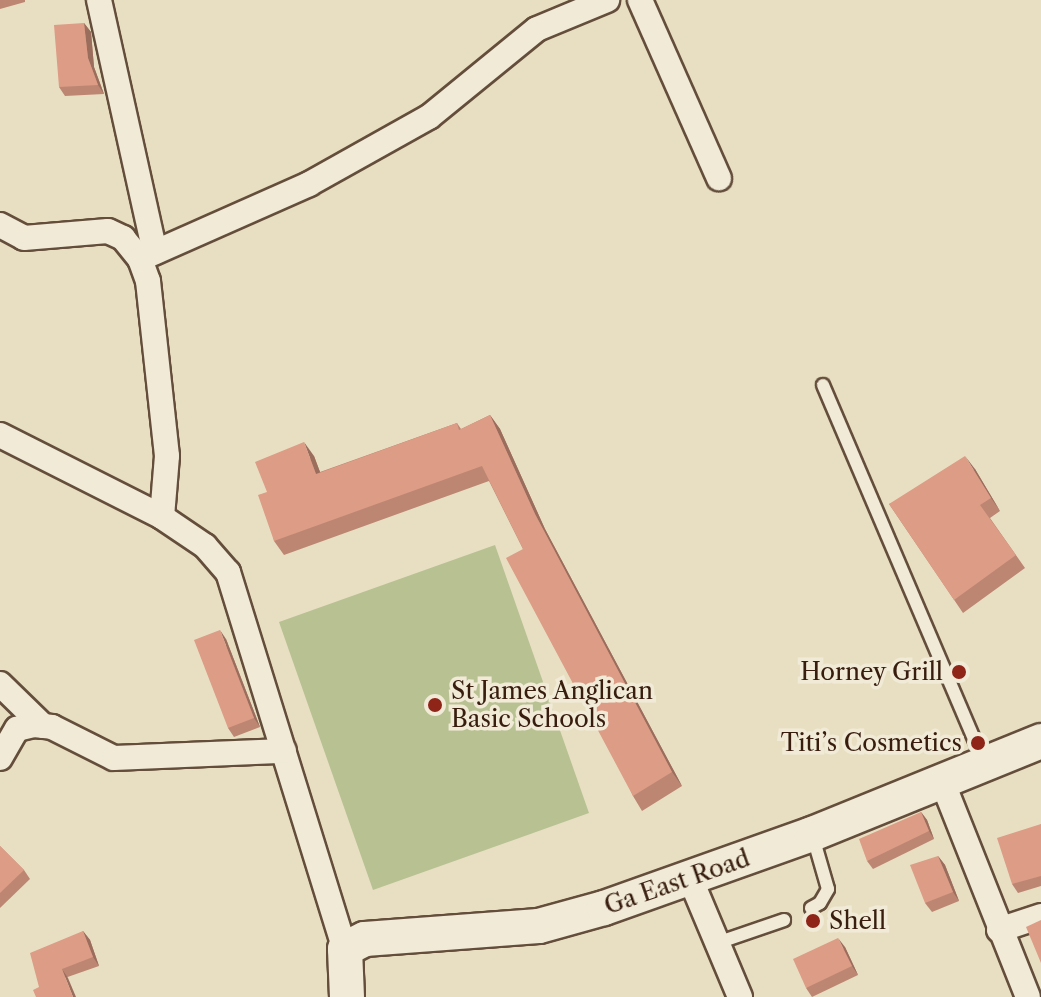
<!DOCTYPE html>
<meta charset="utf-8">
<style>
body{margin:0}
#map{position:relative;width:1041px;height:997px;overflow:hidden;background:#e8dfc2;font-family:"Libre Caslon Text",serif}
div>[style]{position:absolute}
[style*='--x']{left:calc(var(--x)*1px);top:calc(var(--y)*1px);width:calc(var(--w)*1px);rotate:calc(var(--a)*1deg)}
.green>*{inset:0;background:#b8c192}
.roads{filter:drop-shadow(2px 0 #644e3b) drop-shadow(-2px 0 #644e3b) drop-shadow(0 2px #644e3b) drop-shadow(0 -2px #644e3b)}
.lane>*{height:12px;margin:-6px;padding:0 6px;transform-origin:6px;border-radius:6px;background:#f0ead7}
.street>*{height:24px;margin:-12px;padding:0 12px;transform-origin:12px;border-radius:12px;background:#f0ead7}
.secondary>*{height:34px;margin:-17px;padding:0 17px;transform-origin:17px;border-radius:17px;background:#f0ead7}
.wall>*{inset:0;background:#bd8672}
.shaded-wall>*{inset:0;background:#9a6d5d}
.building>*{inset:0;background:#dc9c85}
.dots>*{width:22px;height:22px;translate:-50% -50%;box-sizing:border-box;border:4px solid #f0ead7;border-radius:50%}
span{translate:-50% -50%;white-space:nowrap;text-align:center;line-height:1.15;-webkit-text-stroke:7px #f0ead7;paint-order:stroke}
.poi-label{font-size:24px;color:#381d0e}
.right{translate:-100% -50%;text-align:right}
.left{translate:0 -50%;text-align:left}
.street-label{font-size:24px;color:#381d0e}
</style>
<div id="map">
<div class="green">
<i style="clip-path:polygon(495px 545px,589px 813px,373px 890px,279px 622px)"></i>
</div>
<div class="roads">
<div class="lane">
<i style="--x:823;--y:385;--w:409;--a:66.9"></i>
<i style="--x:811;--y:908;--w:10;--a:-29"></i>
<i style="--x:820;--y:903;--w:16;--a:-60"></i>
<i style="--x:828;--y:889;--w:54;--a:-106.1"></i>
<i style="--x:717;--y:943;--w:71;--a:-18.9"></i>
</div>
<div class="street">
<i style="--x:99;--y:0;--w:258;--a:77.5"></i>
<i style="--x:640;--y:0;--w:195;--a:66.1"></i>
<i style="--x:0;--y:225;--w:27;--a:28"></i>
<i style="--x:24;--y:238;--w:84;--a:-4.8"></i>
<i style="--x:108;--y:231;--w:17;--a:25"></i>
<i style="--x:123;--y:238;--w:27;--a:51"></i>
<i style="--x:140;--y:259;--w:23;--a:70"></i>
<i style="--x:148;--y:281;--w:176;--a:83.8"></i>
<i style="--x:167;--y:456;--w:61;--a:94.7"></i>
<i style="--x:140;--y:259;--w:185;--a:-23.9"></i>
<i style="--x:309;--y:184;--w:137;--a:-29.2"></i>
<i style="--x:429;--y:117;--w:139;--a:-39.2"></i>
<i style="--x:537;--y:29;--w:76;--a:-22.5"></i>
<i style="--x:0;--y:435;--w:182;--a:26.8"></i>
<i style="--x:162;--y:517;--w:52;--a:34"></i>
<i style="--x:205;--y:546;--w:35;--a:49"></i>
<i style="--x:228;--y:572;--w:395;--a:72.8"></i>
<i style="--x:0;--y:684;--w:60;--a:44.3"></i>
<i style="--x:0;--y:758;--w:34;--a:-60"></i>
<i style="--x:17;--y:729;--w:17;--a:-13"></i>
<i style="--x:34;--y:725;--w:18;--a:6"></i>
<i style="--x:52;--y:727;--w:69;--a:26.6"></i>
<i style="--x:114;--y:758;--w:170;--a:-2.4"></i>
<i style="--x:942;--y:781;--w:232;--a:68.3"></i>
<i style="--x:690;--y:878;--w:129;--a:67.2"></i>
<i style="--x:999;--y:930;--w:44;--a:-18.4"></i>
</div>
<div class="secondary">
<i style="--x:347;--y:997;--w:48;--a:-92.4"></i>
<i style="--x:345;--y:949;--w:22;--a:-27"></i>
<i style="--x:365;--y:939;--w:174;--a:-4.3"></i>
<i style="--x:539;--y:926;--w:67;--a:-15.5"></i>
<i style="--x:604;--y:908;--w:221;--a:-19.6"></i>
<i style="--x:812;--y:834;--w:247;--a:-22.1"></i>
</div>
</div>
<div class="wall">
<i style="clip-path:polygon(0 0,25px 0,25px 2px,0 9px)"></i>
<i style="clip-path:polygon(84px 23px,91px 32px,94px 67px,104px 94px,65px 96px,59px 87px)"></i>
<i style="clip-path:polygon(490px 415px,500px 429px,545px 529px,682px 786px,642px 811px,633px 796px,523px 549px,489px 481px,284px 555px,274px 541px,267px 492px,314px 456px,320px 472px,457px 423px,461px 429px)"></i>
<i style="clip-path:polygon(975px 469px,1000px 511px,990px 518px,1025px 568px,963px 613px,889px 504px)"></i>
<i style="clip-path:polygon(226px 639px,260px 727px,234px 737px,228px 728px)"></i>
<i style="clip-path:polygon(921px 812px,927px 820px,934px 839px,873px 869px,867px 861px)"></i>
<i style="clip-path:polygon(1041px 824px,1041px 886px,1018px 893px,1012px 884px)"></i>
<i style="clip-path:polygon(0 846px,24px 870px,30px 879px,0 908px)"></i>
<i style="clip-path:polygon(938px 856px,945px 865px,959px 901px,932px 912px,925px 903px)"></i>
<i style="clip-path:polygon(83px 931px,90px 940px,99px 966px,39px 987px)"></i>
<i style="clip-path:polygon(845px 947px,858px 975px,812px 997px,806px 988px)"></i>
</div>
<div class="shaded-wall">
<i style="clip-path:polygon(84px 23px,91px 32px,94px 67px,104px 94px,98px 85px,88px 58px)"></i>
<i style="clip-path:polygon(490px 415px,500px 429px,545px 529px,682px 786px,672px 772px,535px 514px)"></i>
<i style="clip-path:polygon(304px 442px,314px 456px,326px 488px,316px 474px)"></i>
<i style="clip-path:polygon(965px 456px,975px 469px,1000px 511px,991px 498px)"></i>
<i style="clip-path:polygon(220px 630px,226px 639px,260px 727px,254px 718px)"></i>
<i style="clip-path:polygon(921px 812px,927px 820px,934px 839px,929px 831px)"></i>
<i style="clip-path:polygon(938px 856px,945px 865px,959px 901px,953px 892px)"></i>
<i style="clip-path:polygon(83px 931px,90px 940px,99px 966px,93px 957px)"></i>
<i style="clip-path:polygon(838px 938px,845px 947px,858px 975px,852px 966px)"></i>
<i style="clip-path:polygon(62px 969px,68px 978px,76px 997px,73px 997px)"></i>
</div>
<div class="building">
<i style="clip-path:polygon(84px 23px,88px 58px,98px 85px,59px 87px,54px 25px)"></i>
<i style="clip-path:polygon(490px 415px,535px 514px,672px 772px,633px 796px,506px 558px,523px 549px,482px 466px,274px 541px,258px 495px,267px 492px,255px 462px,304px 442px,316px 474px,457px 423px,459px 430px)"></i>
<i style="clip-path:polygon(965px 456px,991px 498px,980px 505px,1016px 555px,954px 600px,889px 504px)"></i>
<i style="clip-path:polygon(220px 630px,254px 718px,228px 728px,194px 640px)"></i>
<i style="clip-path:polygon(921px 812px,929px 831px,867px 861px,859px 839px)"></i>
<i style="clip-path:polygon(1041px 824px,1041px 876px,1012px 884px,997px 838px)"></i>
<i style="clip-path:polygon(0 846px,24px 870px,0 893px)"></i>
<i style="clip-path:polygon(938px 856px,953px 892px,925px 903px,910px 865px)"></i>
<i style="clip-path:polygon(1041px 920px,1041px 963px,1026px 927px)"></i>
<i style="clip-path:polygon(83px 931px,93px 957px,62px 969px,73px 997px,36px 997px,33px 990px,39px 987px,30px 953px)"></i>
<i style="clip-path:polygon(838px 938px,852px 966px,806px 988px,793px 959px)"></i>
</div>
<div class="dots">
<i style="left:959px;top:672px;background:#8f2418"></i>
<i style="left:435px;top:705px;background:#8f2418"></i>
<i style="left:978px;top:743px;background:#8f2418"></i>
<i style="left:813px;top:921px;background:#8f2418"></i>
</div>
<div class="poi-label">
<span class="right" style="left:943px;top:672px">Horney Grill</span>
<span class="left" style="left:451px;top:705px">St James Anglican<br>Basic Schools</span>
<span class="right" style="left:962px;top:743px">Titi’s Cosmetics</span>
<span class="left" style="left:829px;top:921px">Shell</span>
</div>
<div class="street-label">
<span style="left:677px;top:882px;rotate:-19deg">Ga East Road</span>
</div>
</div>
